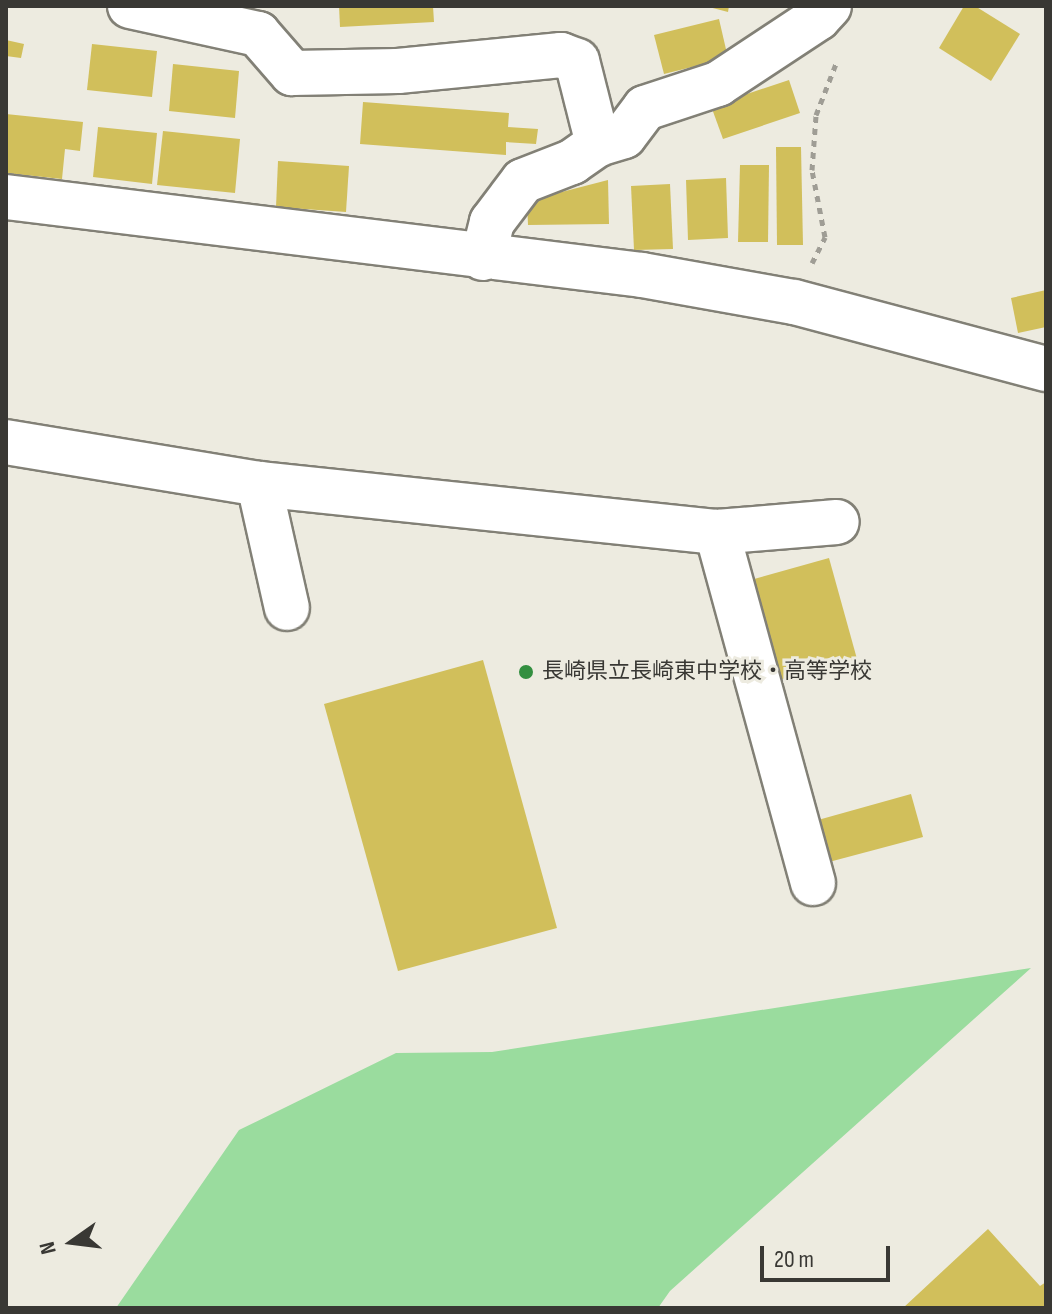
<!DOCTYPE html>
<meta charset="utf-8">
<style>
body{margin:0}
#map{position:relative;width:1052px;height:1314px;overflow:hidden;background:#edebe0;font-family:"Sofia Sans Condensed","Noto Sans JP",sans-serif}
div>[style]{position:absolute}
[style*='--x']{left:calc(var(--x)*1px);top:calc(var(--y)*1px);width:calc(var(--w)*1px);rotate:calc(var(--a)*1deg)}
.green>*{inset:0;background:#9adc9e}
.building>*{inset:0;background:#d1bf5b}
.path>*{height:5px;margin-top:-2.5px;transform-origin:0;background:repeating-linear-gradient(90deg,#9f9d95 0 6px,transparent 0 12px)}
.roads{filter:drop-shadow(2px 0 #828076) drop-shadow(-2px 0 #828076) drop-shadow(0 2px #828076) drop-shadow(0 -2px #828076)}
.minor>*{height:44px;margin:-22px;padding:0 22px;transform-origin:22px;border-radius:22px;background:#fff}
.dots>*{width:22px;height:22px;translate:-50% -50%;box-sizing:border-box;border:4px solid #edebe0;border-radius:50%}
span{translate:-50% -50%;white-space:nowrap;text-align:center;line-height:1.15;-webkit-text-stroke:6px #edebe0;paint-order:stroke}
.poi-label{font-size:22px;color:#393834}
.left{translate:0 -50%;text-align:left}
.frame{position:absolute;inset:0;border:8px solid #393834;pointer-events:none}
.north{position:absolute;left:32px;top:1202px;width:80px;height:80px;-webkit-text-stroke:6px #edebe0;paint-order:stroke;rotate:256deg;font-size:22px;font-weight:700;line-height:32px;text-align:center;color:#393834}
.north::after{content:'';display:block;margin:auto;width:28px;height:36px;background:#393834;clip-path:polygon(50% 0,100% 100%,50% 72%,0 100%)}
.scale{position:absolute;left:760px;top:1246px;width:130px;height:36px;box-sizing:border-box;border:4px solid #393834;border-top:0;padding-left:10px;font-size:24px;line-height:28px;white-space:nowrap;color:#393834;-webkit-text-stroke:6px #edebe0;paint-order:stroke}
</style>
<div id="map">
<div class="green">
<i style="clip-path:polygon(1031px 968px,670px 1291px,658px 1308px,116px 1308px,239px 1130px,396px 1053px,492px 1052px)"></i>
</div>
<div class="building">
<i style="clip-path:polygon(339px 6px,433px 6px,434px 22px,340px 27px)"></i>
<i style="clip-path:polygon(705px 6px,729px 6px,728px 12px)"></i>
<i style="clip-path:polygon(964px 6px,975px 6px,1020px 34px,991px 81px,939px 48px)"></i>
<i style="clip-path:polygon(719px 19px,728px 58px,664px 74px,654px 35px)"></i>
<i style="clip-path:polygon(6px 40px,24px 44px,21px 58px,6px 56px)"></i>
<i style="clip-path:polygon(92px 44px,157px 51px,152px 97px,87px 90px)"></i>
<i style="clip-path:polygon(173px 64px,239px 71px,235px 118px,169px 111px)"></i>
<i style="clip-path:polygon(789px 80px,800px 113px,723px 139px,711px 106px)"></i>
<i style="clip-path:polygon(363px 102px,509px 113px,508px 127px,538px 129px,536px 144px,506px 142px,506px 155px,360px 144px)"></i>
<i style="clip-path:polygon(6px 114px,83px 122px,80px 151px,65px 149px,62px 179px,6px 173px)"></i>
<i style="clip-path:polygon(98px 127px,157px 133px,152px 184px,93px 177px)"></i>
<i style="clip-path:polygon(163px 131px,240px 139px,235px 193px,157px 185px)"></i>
<i style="clip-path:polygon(776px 147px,801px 147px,803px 245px,777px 245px)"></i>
<i style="clip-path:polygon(278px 161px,349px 166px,346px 212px,276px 207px)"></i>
<i style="clip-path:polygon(740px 165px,769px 165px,768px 242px,738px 242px)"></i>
<i style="clip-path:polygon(726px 178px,728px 238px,688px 240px,686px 180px)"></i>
<i style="clip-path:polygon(608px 180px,609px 224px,528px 225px,527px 201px)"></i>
<i style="clip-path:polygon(670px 184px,673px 249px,634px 250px,631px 186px)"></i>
<i style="clip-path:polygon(1046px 290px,1046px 327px,1018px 333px,1011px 298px)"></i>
<i style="clip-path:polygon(829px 558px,857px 659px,775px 681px,747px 581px)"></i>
<i style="clip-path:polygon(483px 660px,557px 928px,398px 971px,324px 704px)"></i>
<i style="clip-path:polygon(911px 794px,923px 837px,829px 862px,818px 820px)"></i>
<i style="clip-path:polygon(988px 1229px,1040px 1286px,1046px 1282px,1046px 1308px,903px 1308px)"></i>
</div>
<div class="path">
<i style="--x:812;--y:263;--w:29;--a:-63"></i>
<i style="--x:825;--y:237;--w:68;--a:-101"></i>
<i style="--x:812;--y:170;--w:55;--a:-85.8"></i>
<i style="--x:816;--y:115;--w:58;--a:-68.7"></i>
</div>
<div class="roads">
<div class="minor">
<i style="--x:130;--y:6;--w:131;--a:12.3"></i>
<i style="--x:258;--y:34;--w:52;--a:48.9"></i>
<i style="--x:292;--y:73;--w:106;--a:-1.1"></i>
<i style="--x:398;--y:71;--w:164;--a:-5.6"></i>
<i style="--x:561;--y:55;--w:17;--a:21"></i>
<i style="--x:577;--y:61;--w:86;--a:75.8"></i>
<i style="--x:6;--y:197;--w:641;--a:6.99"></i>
<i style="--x:642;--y:275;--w:154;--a:10.1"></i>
<i style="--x:794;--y:302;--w:261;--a:14.9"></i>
<i style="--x:483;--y:258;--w:37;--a:-76"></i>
<i style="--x:492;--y:222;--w:51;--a:-52.9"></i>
<i style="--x:523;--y:181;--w:53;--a:-21.2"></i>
<i style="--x:572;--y:162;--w:32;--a:-35"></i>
<i style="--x:598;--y:144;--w:27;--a:-17"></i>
<i style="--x:624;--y:136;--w:35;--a:-53"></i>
<i style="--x:645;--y:108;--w:77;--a:-18.2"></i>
<i style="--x:718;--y:84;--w:120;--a:-33.4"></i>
<i style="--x:818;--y:18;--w:16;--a:-47"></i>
<i style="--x:6;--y:442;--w:256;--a:9.4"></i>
<i style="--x:259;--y:484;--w:461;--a:6"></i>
<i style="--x:717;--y:532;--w:120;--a:-4.8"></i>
<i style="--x:259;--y:484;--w:127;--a:77.3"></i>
<i style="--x:717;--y:532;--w:364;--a:74.7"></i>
</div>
</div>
<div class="dots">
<i style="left:526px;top:672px;background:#338f40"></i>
</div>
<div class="poi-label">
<span class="left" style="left:542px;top:672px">長崎県立長崎東中学校・高等学校</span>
</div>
<div class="frame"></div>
<div class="north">N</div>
<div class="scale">20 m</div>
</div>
